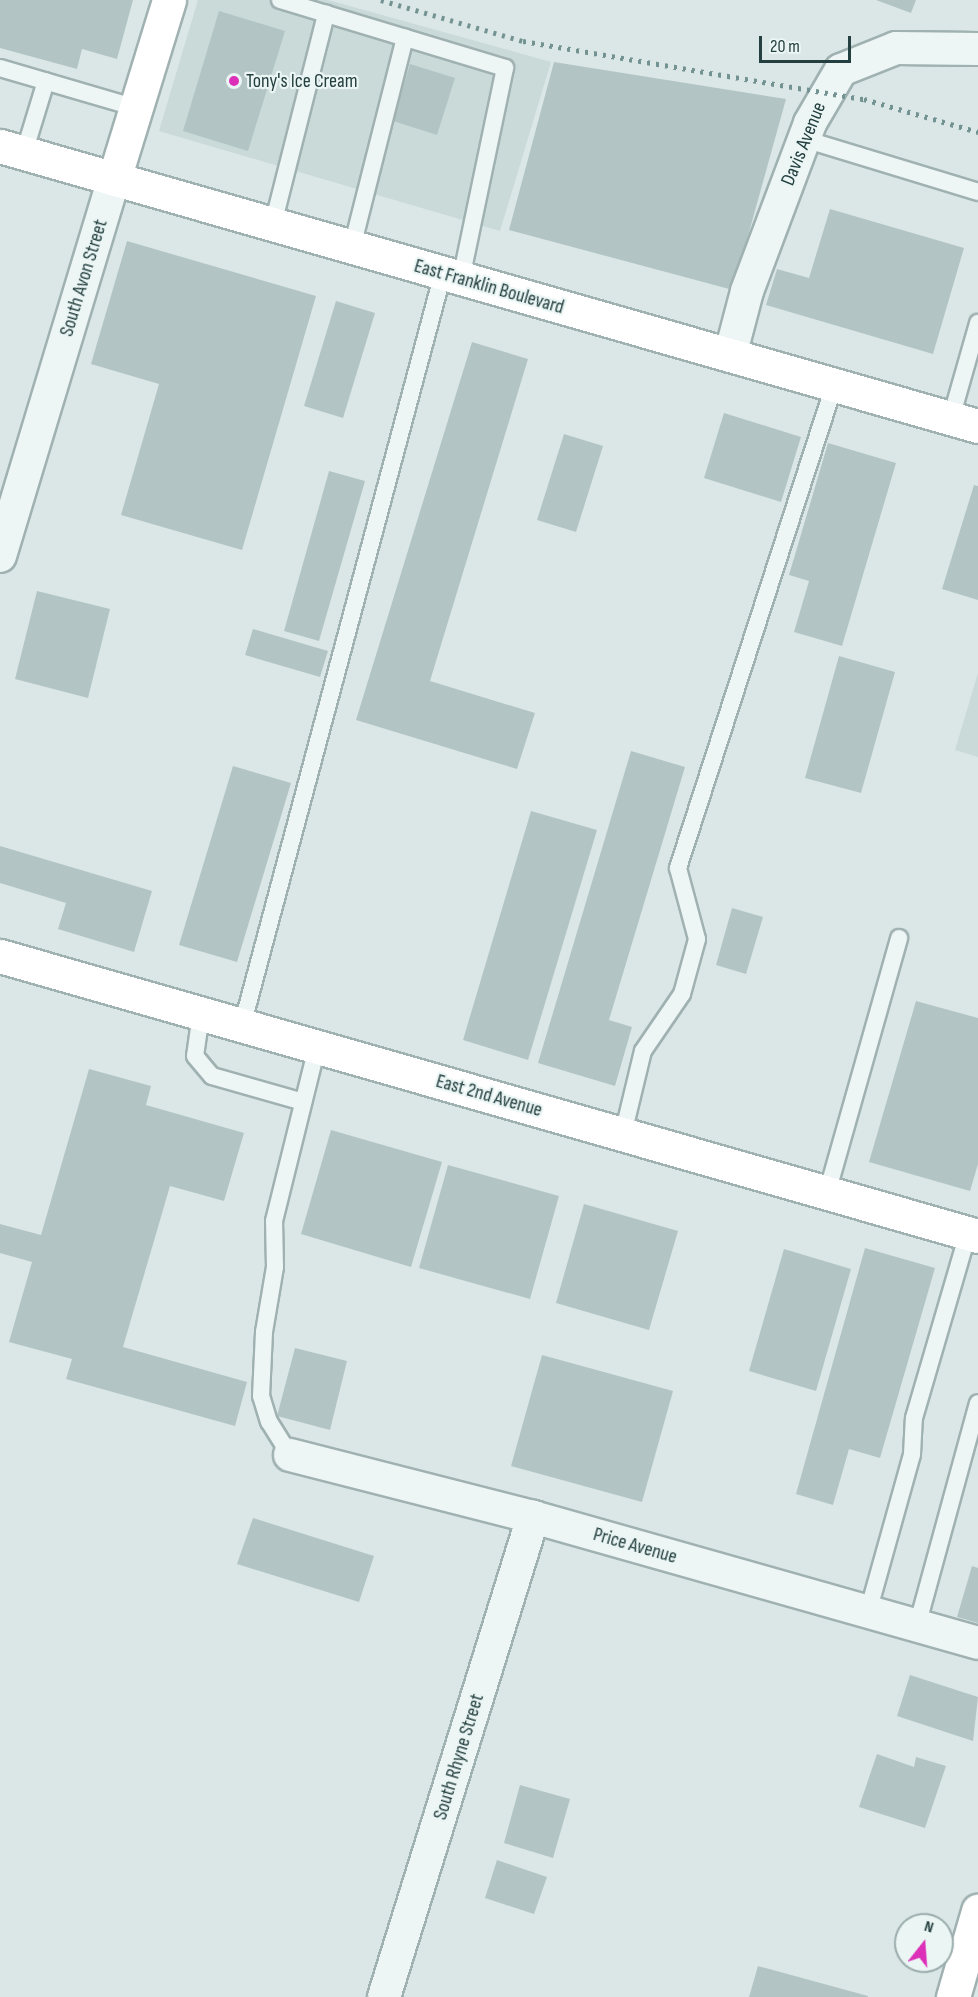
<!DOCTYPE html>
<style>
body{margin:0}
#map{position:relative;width:978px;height:1997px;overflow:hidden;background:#dbe7e7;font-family:"Sofia Sans Condensed",sans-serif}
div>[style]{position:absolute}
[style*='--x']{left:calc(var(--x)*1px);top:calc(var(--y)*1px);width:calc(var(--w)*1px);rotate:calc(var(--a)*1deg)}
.built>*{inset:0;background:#c9dad9}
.building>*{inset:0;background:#b2c5c4}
.roads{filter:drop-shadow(2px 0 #a0b1b1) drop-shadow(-2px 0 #a0b1b1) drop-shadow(0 2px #a0b1b1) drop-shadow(0 -2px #a0b1b1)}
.lane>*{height:16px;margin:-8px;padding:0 8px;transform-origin:8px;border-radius:8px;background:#eef5f5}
.street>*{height:32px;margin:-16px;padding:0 16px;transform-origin:16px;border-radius:16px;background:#eef5f5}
.secondary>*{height:33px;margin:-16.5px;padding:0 16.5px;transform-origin:16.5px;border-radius:16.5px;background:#fff}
.primary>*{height:33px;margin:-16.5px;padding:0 16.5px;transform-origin:16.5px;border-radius:16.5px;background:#fff}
.rail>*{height:4.5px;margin-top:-2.25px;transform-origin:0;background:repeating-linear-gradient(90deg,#739392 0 3px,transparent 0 9px)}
.dots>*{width:16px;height:16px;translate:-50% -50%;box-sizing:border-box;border:3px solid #eaf5f4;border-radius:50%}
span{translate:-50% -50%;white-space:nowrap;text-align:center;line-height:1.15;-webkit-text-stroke:4.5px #eaf5f4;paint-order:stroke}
.poi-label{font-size:20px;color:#243f3f}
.left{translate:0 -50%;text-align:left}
.street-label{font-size:20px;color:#243f3f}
.north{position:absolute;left:894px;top:1913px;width:60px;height:60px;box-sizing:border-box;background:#eaf5f4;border:2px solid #9bacac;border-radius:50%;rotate:17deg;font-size:16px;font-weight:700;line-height:24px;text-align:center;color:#243f3f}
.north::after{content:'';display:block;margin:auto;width:21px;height:27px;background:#dd30b9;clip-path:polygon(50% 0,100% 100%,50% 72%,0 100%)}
.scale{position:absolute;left:759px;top:36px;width:92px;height:27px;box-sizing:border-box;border:3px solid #243f3f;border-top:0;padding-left:8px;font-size:18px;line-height:21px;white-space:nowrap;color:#243f3f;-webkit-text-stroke:4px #eaf5f4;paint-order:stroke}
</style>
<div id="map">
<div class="built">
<i style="clip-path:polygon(198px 0,328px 0,551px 62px,500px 231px,159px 131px)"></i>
<i style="clip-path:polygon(978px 673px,978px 757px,955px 750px)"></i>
</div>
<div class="building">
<i style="clip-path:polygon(0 0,133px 0,117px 59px,82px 49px,77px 69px,0 48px)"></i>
<i style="clip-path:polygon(876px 0,916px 0,911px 13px)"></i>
<i style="clip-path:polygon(219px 11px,285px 31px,248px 151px,183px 131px)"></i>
<i style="clip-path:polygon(554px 62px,786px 99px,733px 290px,509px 230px)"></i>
<i style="clip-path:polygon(410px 64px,455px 78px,437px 135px,393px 121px)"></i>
<i style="clip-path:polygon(830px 209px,964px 248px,933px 354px,766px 305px,777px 269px,809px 278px)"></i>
<i style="clip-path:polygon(127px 241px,316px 296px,242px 550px,121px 515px,159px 384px,91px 364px)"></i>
<i style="clip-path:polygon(336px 301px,375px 313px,343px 418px,304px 406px)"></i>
<i style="clip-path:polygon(472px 342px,528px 359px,430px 681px,535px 713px,517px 769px,356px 720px)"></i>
<i style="clip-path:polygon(724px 413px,801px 437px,781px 502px,704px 478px)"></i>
<i style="clip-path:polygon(564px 434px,603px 446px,576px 532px,537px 520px)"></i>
<i style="clip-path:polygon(828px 443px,896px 463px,842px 646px,794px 632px,809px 581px,789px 575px)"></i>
<i style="clip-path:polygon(329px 471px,365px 481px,319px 641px,284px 631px)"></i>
<i style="clip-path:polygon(974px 485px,978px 486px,978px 600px,942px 589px)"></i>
<i style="clip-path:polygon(37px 591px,110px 609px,88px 698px,15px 679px)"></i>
<i style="clip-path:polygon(253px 629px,328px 651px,320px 677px,245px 655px)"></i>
<i style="clip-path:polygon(839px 656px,895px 672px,861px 793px,805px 778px)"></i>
<i style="clip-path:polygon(631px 751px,685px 767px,609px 1020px,632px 1027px,615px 1086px,538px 1063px)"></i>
<i style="clip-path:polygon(233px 766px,291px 783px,237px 962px,179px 945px)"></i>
<i style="clip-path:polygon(531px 811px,597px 830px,528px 1060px,463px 1040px)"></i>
<i style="clip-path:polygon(0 846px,152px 891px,134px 952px,58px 929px,66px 903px,0 883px)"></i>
<i style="clip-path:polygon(732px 908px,763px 917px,746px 974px,716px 965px)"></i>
<i style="clip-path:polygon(916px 1001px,978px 1018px,978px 1164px,970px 1191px,869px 1162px)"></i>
<i style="clip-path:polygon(89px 1069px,151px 1086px,146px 1105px,244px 1133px,224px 1201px,170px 1186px,123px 1347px,247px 1382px,235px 1426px,66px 1379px,72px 1359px,9px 1342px,32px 1262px,0 1253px,0 1224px,41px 1235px)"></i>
<i style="clip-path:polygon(331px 1130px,442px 1162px,411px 1267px,301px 1234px)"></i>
<i style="clip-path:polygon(448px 1165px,559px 1196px,530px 1299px,419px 1268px)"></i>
<i style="clip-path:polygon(584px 1204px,678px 1231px,649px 1330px,556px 1303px)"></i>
<i style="clip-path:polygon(865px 1248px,935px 1268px,880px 1458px,849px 1449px,833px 1505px,796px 1494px)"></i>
<i style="clip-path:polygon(784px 1249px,851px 1269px,816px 1391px,749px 1371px)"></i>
<i style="clip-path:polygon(295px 1348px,347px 1361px,330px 1430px,277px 1416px)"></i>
<i style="clip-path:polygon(542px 1355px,673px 1391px,642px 1502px,511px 1466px)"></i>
<i style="clip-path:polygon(253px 1518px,374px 1556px,359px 1602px,237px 1564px)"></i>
<i style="clip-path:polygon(972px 1566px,978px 1568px,978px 1623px,957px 1617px)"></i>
<i style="clip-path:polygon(910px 1675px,978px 1697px,973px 1741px,897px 1716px)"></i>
<i style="clip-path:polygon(877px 1754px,914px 1767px,916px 1757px,946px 1766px,925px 1828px,859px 1807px)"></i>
<i style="clip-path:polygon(520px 1785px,570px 1799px,553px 1858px,504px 1843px)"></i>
<i style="clip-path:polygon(497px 1860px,547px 1877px,534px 1914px,485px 1898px)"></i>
<i style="clip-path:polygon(758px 1966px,868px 1996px,868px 1997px,749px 1997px)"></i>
</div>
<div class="roads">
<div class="lane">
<i style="--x:280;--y:0;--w:235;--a:16.8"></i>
<i style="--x:505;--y:68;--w:216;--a:101.8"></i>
<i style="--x:0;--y:68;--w:143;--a:16.3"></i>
<i style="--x:804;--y:139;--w:182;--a:16.9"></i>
<i style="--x:24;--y:153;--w:75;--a:-73"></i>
<i style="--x:273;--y:224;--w:217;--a:-75.8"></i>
<i style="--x:352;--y:247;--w:216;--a:-75.8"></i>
<i style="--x:951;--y:418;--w:99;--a:-74.1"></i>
<i style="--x:201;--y:1014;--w:42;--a:98.1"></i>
<i style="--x:195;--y:1056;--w:26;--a:50"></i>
<i style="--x:212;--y:1076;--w:95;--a:15.9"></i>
<i style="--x:242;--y:1026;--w:779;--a:-75.05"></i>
<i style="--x:623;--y:1134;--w:85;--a:-76.5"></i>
<i style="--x:643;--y:1051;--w:69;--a:-55.6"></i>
<i style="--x:682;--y:994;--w:57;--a:-74.7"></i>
<i style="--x:697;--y:939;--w:73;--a:-105"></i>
<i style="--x:678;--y:868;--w:507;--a:-72.07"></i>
<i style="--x:827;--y:1193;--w:265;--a:-74.2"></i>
<i style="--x:290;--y:1455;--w:39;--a:-122"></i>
<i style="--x:269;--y:1422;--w:27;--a:-107"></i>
<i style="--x:261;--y:1396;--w:64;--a:-87.3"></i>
<i style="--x:264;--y:1332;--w:66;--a:-80.4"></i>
<i style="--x:275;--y:1267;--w:46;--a:-91.2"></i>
<i style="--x:274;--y:1221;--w:179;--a:-76.1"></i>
<i style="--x:868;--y:1612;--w:164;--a:-74.4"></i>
<i style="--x:912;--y:1454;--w:36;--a:-87"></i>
<i style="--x:914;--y:1418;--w:193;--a:-73.7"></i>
<i style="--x:917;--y:1626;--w:231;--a:-74.7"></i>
</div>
<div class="street">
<i style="--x:730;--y:356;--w:67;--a:-75.3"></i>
<i style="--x:747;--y:291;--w:179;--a:-69.4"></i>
<i style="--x:810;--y:123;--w:61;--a:-59.7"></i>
<i style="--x:841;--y:70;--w:59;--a:-21.8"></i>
<i style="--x:896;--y:48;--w:82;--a:0.7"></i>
<i style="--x:0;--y:556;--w:394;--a:-73.2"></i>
<i style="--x:290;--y:1455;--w:251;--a:14.3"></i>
<i style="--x:533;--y:1517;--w:462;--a:15.8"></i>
<i style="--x:384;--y:1997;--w:503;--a:-72.75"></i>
</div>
<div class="secondary">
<i style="--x:114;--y:179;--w:187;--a:-72.9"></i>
<i style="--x:0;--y:956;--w:1017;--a:15.98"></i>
<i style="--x:953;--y:1997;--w:90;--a:-73.8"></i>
</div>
<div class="primary">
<i style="--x:0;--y:146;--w:1017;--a:15.98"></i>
</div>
</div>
<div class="rail">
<i style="--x:381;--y:0;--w:148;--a:16.1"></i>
<i style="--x:523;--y:41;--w:346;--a:9.7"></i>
<i style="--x:864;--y:99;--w:119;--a:16.1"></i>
</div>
<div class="dots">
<i style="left:234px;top:81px;background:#dd30b9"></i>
</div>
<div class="poi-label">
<span class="left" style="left:246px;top:81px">Tony's Ice Cream</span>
</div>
<div class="street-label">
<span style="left:804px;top:144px;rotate:-68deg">Davis Avenue</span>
<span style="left:84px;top:278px;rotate:-73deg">South Avon Street</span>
<span style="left:489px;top:287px;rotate:16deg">East Franklin Boulevard</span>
<span style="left:489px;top:1096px;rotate:16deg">East 2nd Avenue</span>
<span style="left:635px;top:1546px;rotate:16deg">Price Avenue</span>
<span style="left:459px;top:1757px;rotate:-73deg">South Rhyne Street</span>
</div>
<div class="north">N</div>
<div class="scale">20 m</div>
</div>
